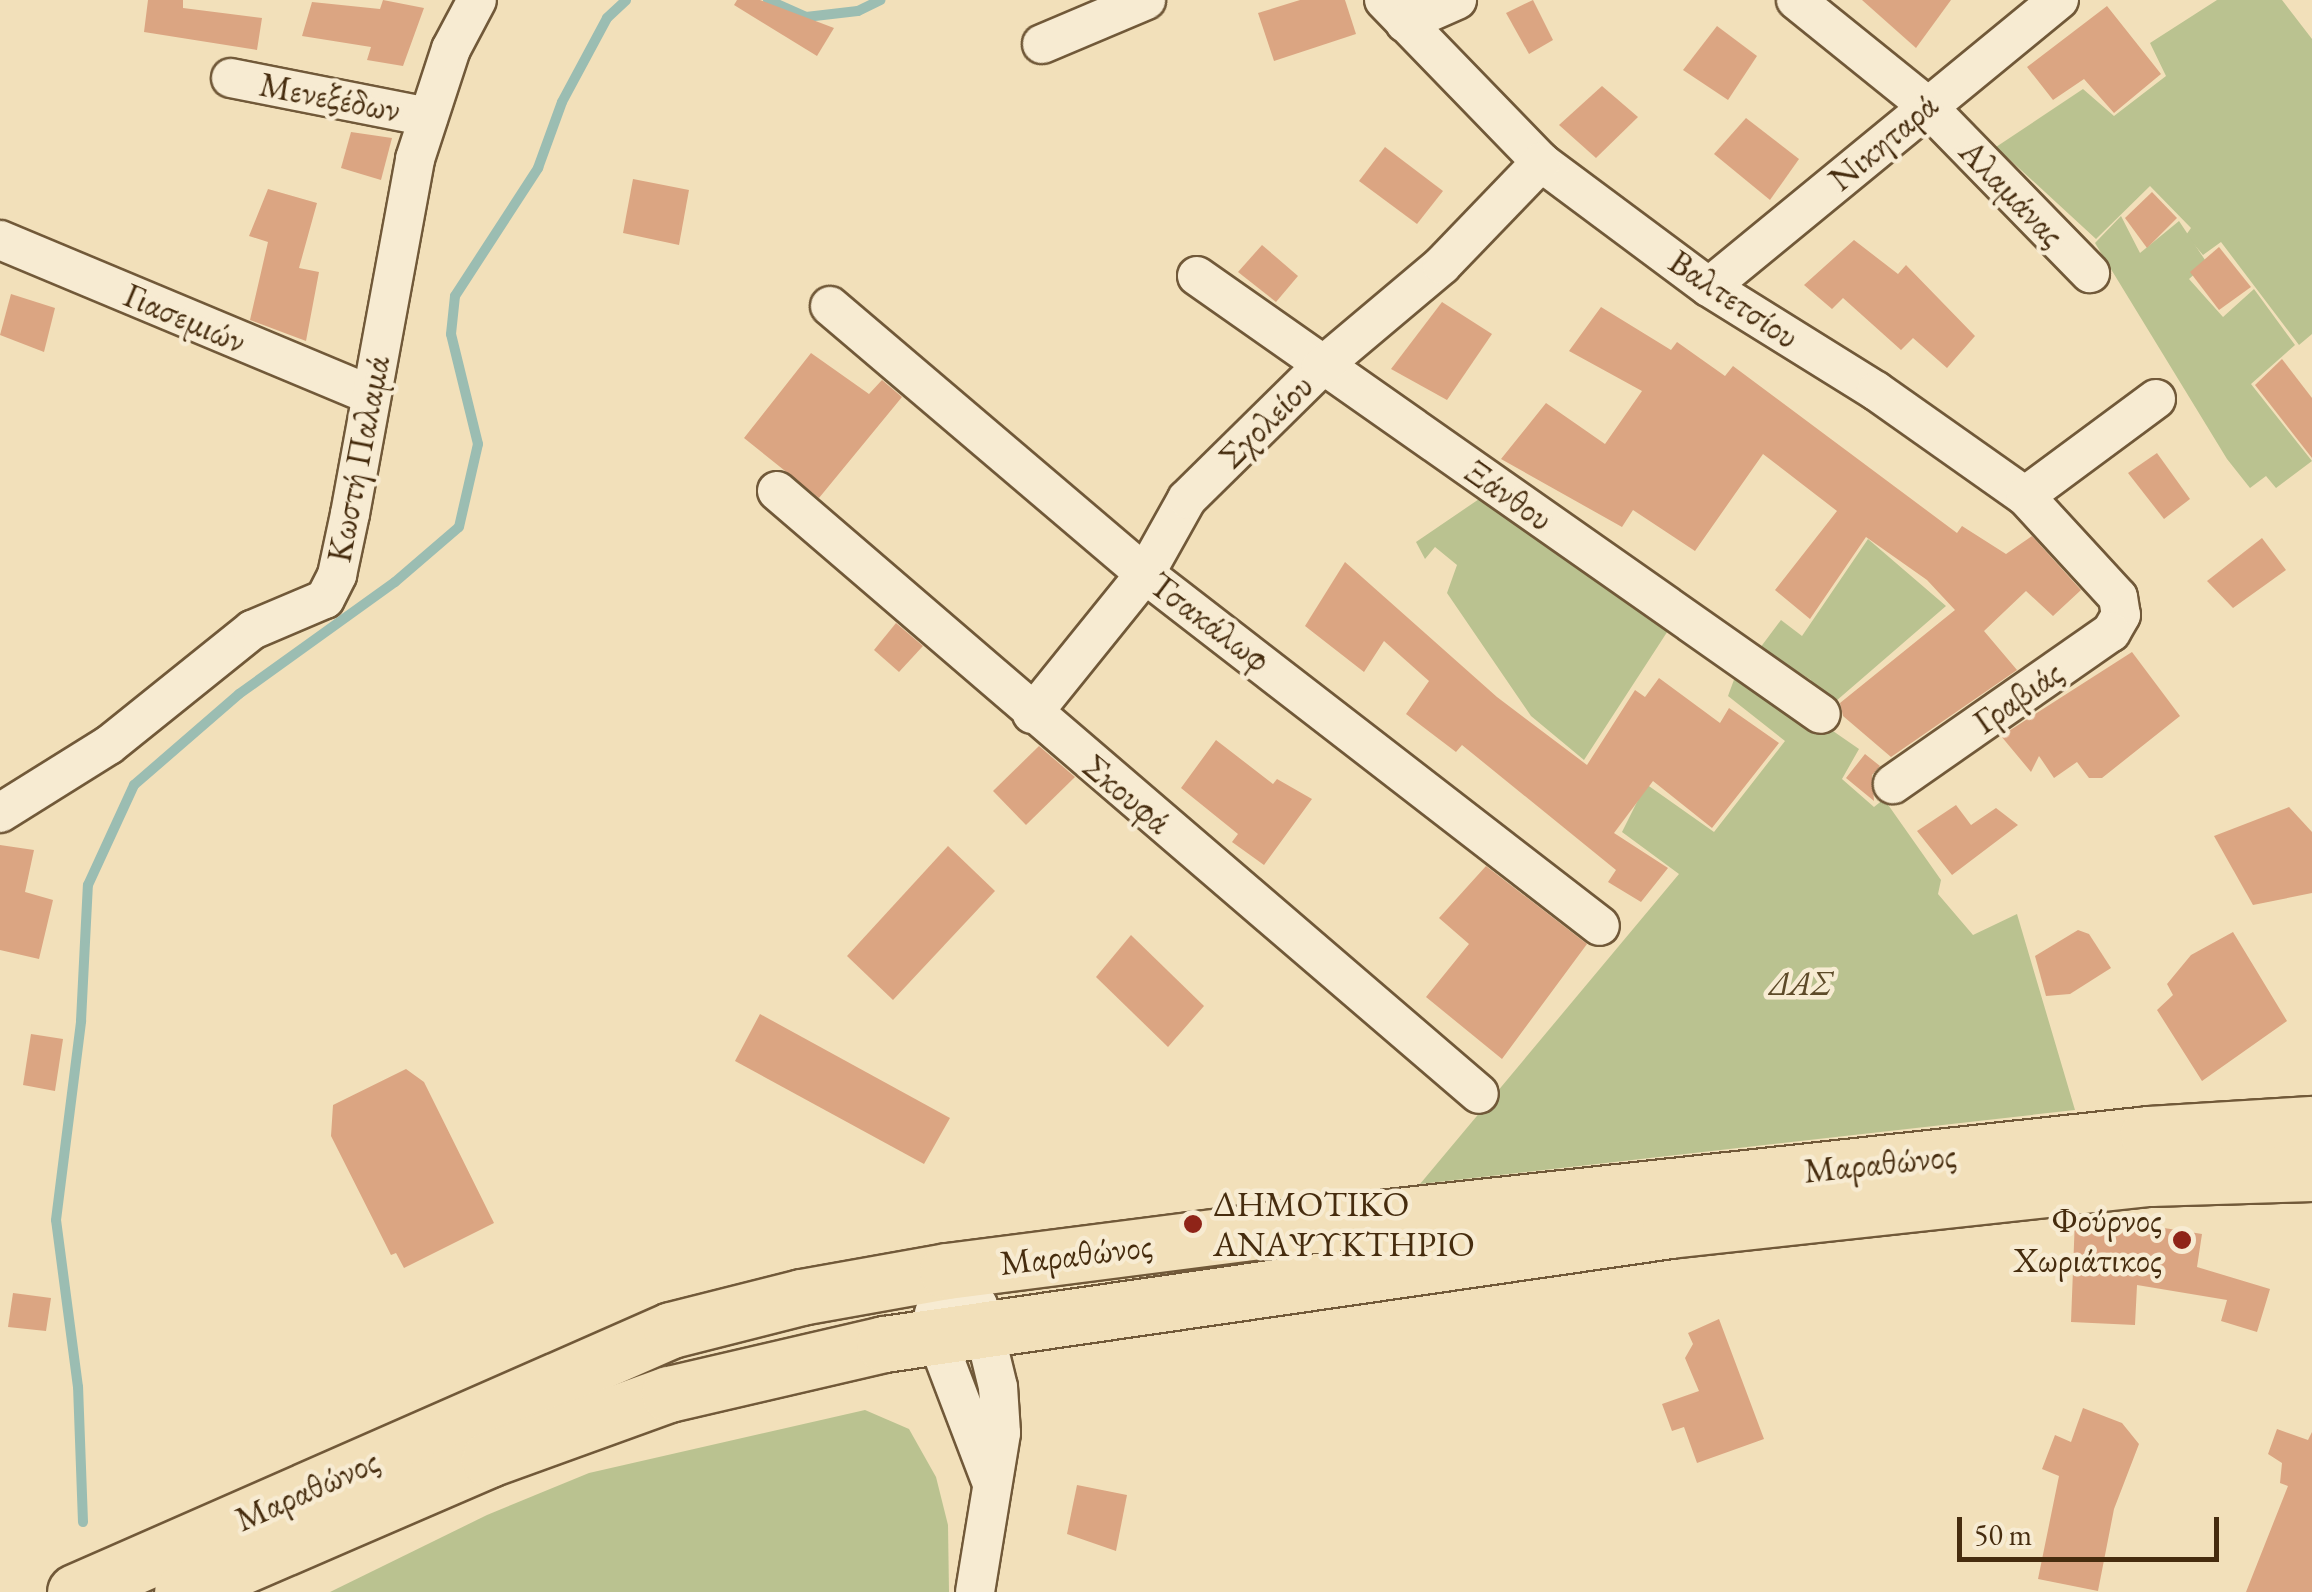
<!DOCTYPE html>
<meta charset="utf-8">
<style>
body{margin:0}
#map{position:relative;width:2312px;height:1592px;overflow:hidden;background:#f2e0ba;font-family:"EB Garamond",serif}
div>[style]{position:absolute}
[style*='--x']{left:calc(var(--x)*1px);top:calc(var(--y)*1px);width:calc(var(--w)*1px);rotate:calc(var(--a)*1deg)}
.green>*{inset:0;background:#bac290}
.stream>*{height:10px;margin:-5px;padding:0 5px;transform-origin:5px;border-radius:5px;background:#9bbdb2}
.building>*{inset:0;background:#dba582}
.roads{filter:drop-shadow(2px 0 #715939) drop-shadow(-2px 0 #715939) drop-shadow(0 2px #715939) drop-shadow(0 -2px #715939)}
.street>*{height:38px;margin:-19px;padding:0 19px;transform-origin:19px;border-radius:19px;background:#f7ebd2}
.primary>*{height:55px;margin:-27.5px;padding:0 27.5px;transform-origin:27.5px;border-radius:27.5px;background:#f2e0ba}
.dots>*{width:28px;height:28px;translate:-50% -50%;box-sizing:border-box;border:5px solid #f7ebd2;border-radius:50%}
span{translate:-50% -50%;white-space:nowrap;text-align:center;line-height:1.15;-webkit-text-stroke:9px #f7ebd2;paint-order:stroke}
.street-label{font-size:35px;color:#462c0e}
.park-label{font-size:35px;color:#5d4a28;font-style:italic}
.poi-label{font-size:35px;color:#462c0e}
.left{translate:0 -50%;text-align:left}
.right{translate:-100% -50%;text-align:right}
.scale{position:absolute;left:1957px;top:1517px;width:262px;height:45px;box-sizing:border-box;border:5px solid #462c0e;border-top:0;padding-left:12px;font-size:30px;line-height:35px;white-space:nowrap;color:#462c0e;-webkit-text-stroke:8px #f7ebd2;paint-order:stroke}
</style>
<div id="map">
<div class="green">
<i style="clip-path:polygon(2217px 0,2282px 0,2312px 39px,2312px 334px,2299px 345px,2221px 242px,2203px 255px,2186px 235px,2191px 228px,2150px 186px,2096px 239px,1996px 147px,2083px 89px,2114px 116px,2166px 76px,2150px 43px)"></i>
<i style="clip-path:polygon(2121px 216px,2140px 253px,2179px 221px,2207px 263px,2189px 279px,2223px 317px,2254px 289px,2295px 345px,2251px 384px,2312px 461px,2276px 488px,2266px 476px,2250px 488px,2227px 459px,2095px 243px)"></i>
<i style="clip-path:polygon(1485px 495px,1673px 623px,1584px 760px,1531px 716px,1447px 593px,1457px 565px,1435px 547px,1425px 559px,1416px 542px)"></i>
<i style="clip-path:polygon(1868px 539px,1946px 606px,1821px 714px,1804px 702px,1811px 680px,1760px 648px,1781px 620px,1802px 636px)"></i>
<i style="clip-path:polygon(1739px 666px,1859px 749px,1842px 779px,1874px 807px,1884px 799px,1941px 880px,1938px 894px,1973px 935px,2017px 914px,2075px 1110px,1420px 1184px,1679px 874px,1622px 832px,1646px 784px,1714px 832px,1785px 741px,1728px 696px)"></i>
<i style="clip-path:polygon(865px 1410px,909px 1429px,936px 1477px,948px 1525px,949px 1592px,330px 1592px,487px 1515px,589px 1473px)"></i>
</div>
<div class="stream">
<i style="--x:768;--y:0;--w:42;--a:24.1"></i>
<i style="--x:806;--y:17;--w:52;--a:-6.6"></i>
<i style="--x:858;--y:11;--w:25;--a:-26"></i>
<i style="--x:83;--y:1522;--w:135;--a:-92.1"></i>
<i style="--x:78;--y:1387;--w:168;--a:-97.5"></i>
<i style="--x:56;--y:1220;--w:201;--a:-82.8"></i>
<i style="--x:81;--y:1021;--w:136;--a:-87.1"></i>
<i style="--x:88;--y:885;--w:110;--a:-65.3"></i>
<i style="--x:134;--y:785;--w:139;--a:-40.9"></i>
<i style="--x:239;--y:694;--w:192;--a:-35.7"></i>
<i style="--x:395;--y:582;--w:84;--a:-40.7"></i>
<i style="--x:459;--y:527;--w:85;--a:-77.1"></i>
<i style="--x:478;--y:444;--w:113;--a:-103.8"></i>
<i style="--x:451;--y:334;--w:38;--a:-84"></i>
<i style="--x:455;--y:296;--w:153;--a:-57"></i>
<i style="--x:538;--y:168;--w:70;--a:-70"></i>
<i style="--x:562;--y:102;--w:95;--a:-61.8"></i>
<i style="--x:607;--y:18;--w:26;--a:-43"></i>
</div>
<div class="building">
<i style="clip-path:polygon(148px 0,183px 0,183px 8px,262px 18px,257px 50px,144px 32px)"></i>
<i style="clip-path:polygon(383px 0,424px 8px,403px 66px,367px 60px,371px 47px,302px 36px,312px 2px,380px 9px)"></i>
<i style="clip-path:polygon(737px 0,760px 0,834px 28px,817px 56px,734px 5px)"></i>
<i style="clip-path:polygon(1300px 0,1345px 0,1356px 34px,1274px 61px,1258px 13px)"></i>
<i style="clip-path:polygon(1533px 0,1553px 40px,1529px 54px,1506px 13px)"></i>
<i style="clip-path:polygon(1862px 0,1951px 0,1916px 48px)"></i>
<i style="clip-path:polygon(2107px 6px,2161px 74px,2114px 113px,2084px 79px,2053px 100px,2027px 67px)"></i>
<i style="clip-path:polygon(1717px 26px,1757px 56px,1728px 100px,1683px 70px)"></i>
<i style="clip-path:polygon(1602px 86px,1638px 117px,1596px 158px,1559px 125px)"></i>
<i style="clip-path:polygon(1746px 118px,1799px 159px,1770px 200px,1714px 154px)"></i>
<i style="clip-path:polygon(351px 132px,392px 138px,381px 180px,341px 168px)"></i>
<i style="clip-path:polygon(1385px 147px,1443px 191px,1417px 224px,1359px 181px)"></i>
<i style="clip-path:polygon(633px 179px,689px 190px,679px 245px,623px 233px)"></i>
<i style="clip-path:polygon(268px 189px,317px 203px,299px 268px,319px 272px,306px 341px,250px 320px,268px 242px,249px 236px)"></i>
<i style="clip-path:polygon(2152px 192px,2177px 218px,2147px 248px,2125px 218px)"></i>
<i style="clip-path:polygon(1854px 240px,1898px 274px,1906px 265px,1975px 336px,1947px 368px,1913px 338px,1901px 350px,1843px 298px,1832px 309px,1804px 285px)"></i>
<i style="clip-path:polygon(1262px 245px,1298px 276px,1276px 302px,1238px 272px)"></i>
<i style="clip-path:polygon(2219px 247px,2251px 287px,2219px 310px,2190px 272px)"></i>
<i style="clip-path:polygon(11px 294px,55px 308px,44px 352px,0 335px)"></i>
<i style="clip-path:polygon(1442px 302px,1492px 334px,1447px 400px,1391px 369px)"></i>
<i style="clip-path:polygon(1601px 307px,1671px 350px,1677px 342px,1725px 376px,1733px 366px,1957px 533px,1962px 526px,2006px 554px,2032px 536px,2081px 590px,2053px 616px,2026px 591px,1984px 631px,2017px 670px,1891px 757px,1843px 716px,1840px 703px,1955px 610px,1927px 580px,1866px 537px,1810px 619px,1775px 590px,1837px 511px,1763px 454px,1695px 551px,1633px 510px,1622px 527px,1501px 459px,1546px 403px,1605px 444px,1642px 391px,1569px 351px)"></i>
<i style="clip-path:polygon(811px 353px,869px 394px,882px 380px,902px 397px,819px 498px,744px 438px)"></i>
<i style="clip-path:polygon(2282px 359px,2312px 398px,2312px 458px,2255px 385px)"></i>
<i style="clip-path:polygon(2157px 453px,2190px 499px,2164px 519px,2128px 473px)"></i>
<i style="clip-path:polygon(2262px 538px,2286px 570px,2233px 608px,2207px 581px)"></i>
<i style="clip-path:polygon(1345px 562px,1497px 697px,1587px 765px,1635px 690px,1645px 697px,1659px 678px,1720px 723px,1729px 708px,1779px 743px,1712px 828px,1653px 781px,1614px 833px,1668px 868px,1641px 902px,1608px 882px,1616px 870px,1462px 745px,1456px 752px,1406px 714px,1429px 681px,1384px 641px,1364px 672px,1305px 626px)"></i>
<i style="clip-path:polygon(896px 623px,923px 646px,899px 672px,874px 650px)"></i>
<i style="clip-path:polygon(2132px 652px,2180px 716px,2102px 778px,2089px 778px,2077px 762px,2054px 778px,2039px 756px,2031px 772px,2001px 736px)"></i>
<i style="clip-path:polygon(1216px 740px,1273px 784px,1277px 779px,1312px 799px,1264px 865px,1232px 842px,1238px 834px,1181px 788px)"></i>
<i style="clip-path:polygon(1039px 746px,1075px 777px,1026px 825px,993px 791px)"></i>
<i style="clip-path:polygon(1865px 754px,1880px 766px,1872px 775px,1874px 801px,1846px 778px)"></i>
<i style="clip-path:polygon(1956px 805px,1971px 825px,1996px 808px,2018px 825px,1952px 875px,1917px 831px)"></i>
<i style="clip-path:polygon(2289px 807px,2312px 832px,2312px 893px,2253px 905px,2214px 836px)"></i>
<i style="clip-path:polygon(0 845px,34px 850px,25px 892px,53px 900px,39px 959px,0 950px)"></i>
<i style="clip-path:polygon(948px 846px,995px 891px,893px 1000px,847px 956px)"></i>
<i style="clip-path:polygon(1486px 866px,1587px 944px,1502px 1059px,1426px 997px,1469px 944px,1439px 918px)"></i>
<i style="clip-path:polygon(2078px 930px,2089px 934px,2111px 968px,2070px 994px,2046px 996px,2035px 956px)"></i>
<i style="clip-path:polygon(2233px 932px,2287px 1021px,2202px 1081px,2157px 1010px,2173px 995px,2167px 984px,2191px 955px)"></i>
<i style="clip-path:polygon(1131px 935px,1204px 1006px,1168px 1047px,1096px 977px)"></i>
<i style="clip-path:polygon(760px 1014px,950px 1118px,924px 1164px,735px 1061px)"></i>
<i style="clip-path:polygon(31px 1034px,63px 1039px,55px 1091px,23px 1085px)"></i>
<i style="clip-path:polygon(406px 1069px,424px 1082px,494px 1223px,404px 1268px,396px 1253px,391px 1255px,331px 1136px,333px 1105px)"></i>
<i style="clip-path:polygon(2120px 1216px,2120px 1221px,2202px 1234px,2197px 1267px,2270px 1289px,2257px 1332px,2221px 1321px,2227px 1300px,2137px 1285px,2135px 1325px,2071px 1322px,2075px 1218px)"></i>
<i style="clip-path:polygon(13px 1293px,51px 1298px,46px 1331px,8px 1327px)"></i>
<i style="clip-path:polygon(1719px 1319px,1764px 1439px,1697px 1463px,1684px 1427px,1672px 1431px,1662px 1404px,1699px 1391px,1685px 1358px,1693px 1344px,1688px 1333px)"></i>
<i style="clip-path:polygon(2083px 1408px,2122px 1423px,2139px 1444px,2114px 1509px,2098px 1591px,2038px 1579px,2059px 1476px,2042px 1469px,2055px 1435px,2071px 1442px)"></i>
<i style="clip-path:polygon(2277px 1429px,2308px 1440px,2312px 1432px,2312px 1592px,2246px 1592px,2288px 1486px,2280px 1483px,2282px 1463px,2268px 1454px)"></i>
<i style="clip-path:polygon(1077px 1485px,1127px 1495px,1116px 1551px,1067px 1534px)"></i>
</div>
<div class="roads">
<div class="street">
<i style="--x:1384;--y:0;--w:226;--a:45.9"></i>
<i style="--x:1541;--y:162;--w:209;--a:36.7"></i>
<i style="--x:1709;--y:287;--w:197;--a:31.9"></i>
<i style="--x:1876;--y:391;--w:182;--a:35.2"></i>
<i style="--x:2025;--y:496;--w:137;--a:47.4"></i>
<i style="--x:2118;--y:597;--w:18;--a:81"></i>
<i style="--x:2121;--y:615;--w:20;--a:120"></i>
<i style="--x:2111;--y:632;--w:266;--a:145.1"></i>
<i style="--x:1796;--y:0;--w:167;--a:38.9"></i>
<i style="--x:1926;--y:105;--w:235;--a:45.7"></i>
<i style="--x:1405;--y:23;--w:57;--a:-23.9"></i>
<i style="--x:1042;--y:44;--w:113;--a:-22.9"></i>
<i style="--x:231;--y:78;--w:201;--a:11.2"></i>
<i style="--x:0;--y:240;--w:401;--a:22.7"></i>
<i style="--x:1197;--y:276;--w:762;--a:35.07"></i>
<i style="--x:1709;--y:287;--w:453;--a:-39.4"></i>
<i style="--x:830;--y:306;--w:414;--a:40.4"></i>
<i style="--x:1145;--y:574;--w:575;--a:37.73"></i>
<i style="--x:777;--y:491;--w:925;--a:40.66"></i>
<i style="--x:2025;--y:496;--w:163;--a:-36.5"></i>
<i style="--x:1032;--y:714;--w:180;--a:-51.1"></i>
<i style="--x:1145;--y:574;--w:86;--a:-60.8"></i>
<i style="--x:1187;--y:499;--w:188;--a:-44.6"></i>
<i style="--x:1321;--y:367;--w:158;--a:-40.1"></i>
<i style="--x:1442;--y:265;--w:143;--a:-46.1"></i>
<i style="--x:0;--y:813;--w:128;--a:-32"></i>
<i style="--x:109;--y:745;--w:184;--a:-38.8"></i>
<i style="--x:252;--y:630;--w:79;--a:-23"></i>
<i style="--x:325;--y:599;--w:27;--a:-63"></i>
<i style="--x:337;--y:575;--w:62;--a:-78"></i>
<i style="--x:350;--y:514;--w:361;--a:-79.6"></i>
<i style="--x:415;--y:159;--w:116;--a:-71.9"></i>
<i style="--x:451;--y:49;--w:55;--a:-62"></i>
<i style="--x:975;--y:1592;--w:161;--a:-80.7"></i>
<i style="--x:1001;--y:1433;--w:46;--a:-93.7"></i>
<i style="--x:998;--y:1387;--w:84;--a:-103.7"></i>
<i style="--x:978;--y:1305;--w:46;--a:-132.4"></i>
<i style="--x:947;--y:1271;--w:45;--a:106.8"></i>
<i style="--x:934;--y:1314;--w:23;--a:85"></i>
<i style="--x:936;--y:1337;--w:154;--a:69.1"></i>
</div>
<div class="primary">
<i style="--x:75;--y:1592;--w:651;--a:-23.73"></i>
<i style="--x:671;--y:1330;--w:134;--a:-14.2"></i>
<i style="--x:801;--y:1297;--w:148;--a:-10.1"></i>
<i style="--x:947;--y:1271;--w:325;--a:-7.3"></i>
<i style="--x:1269;--y:1230;--w:884;--a:-6.23"></i>
<i style="--x:2148;--y:1134;--w:164;--a:-3.5"></i>
<i style="--x:182;--y:1592;--w:335;--a:-23.4"></i>
<i style="--x:489;--y:1459;--w:191;--a:-19.9"></i>
<i style="--x:669;--y:1394;--w:221;--a:-13.1"></i>
<i style="--x:884;--y:1344;--w:794;--a:-8.25"></i>
<i style="--x:1670;--y:1230;--w:483;--a:-6.2"></i>
<i style="--x:2150;--y:1178;--w:162;--a:-1.8"></i>
</div>
</div>
<div class="dots">
<i style="left:1193px;top:1224px;background:#8f2418"></i>
<i style="left:2182px;top:1240px;background:#8f2418"></i>
</div>
<div class="street-label">
<span style="left:330px;top:97px;rotate:11deg">Μενεξέδων</span>
<span style="left:1883px;top:142px;rotate:-40deg">Νικηταρά</span>
<span style="left:2012px;top:193px;rotate:46deg">Αλαμάνας</span>
<span style="left:1734px;top:299px;rotate:34deg">Βαλτετσίου</span>
<span style="left:185px;top:318px;rotate:23deg">Γιασεμιών</span>
<span style="left:1266px;top:421px;rotate:-45deg">Σχολείου</span>
<span style="left:358px;top:459px;rotate:-79deg">Κωστή Παλαμά</span>
<span style="left:1509px;top:495px;rotate:35deg">Ξάνθου</span>
<span style="left:1210px;top:622px;rotate:37deg">Τσακάλωφ</span>
<span style="left:2018px;top:697px;rotate:-35deg">Γραβιάς</span>
<span style="left:1127px;top:794px;rotate:40deg">Σκουφά</span>
<span style="left:1880px;top:1163px;rotate:-6deg">Μαραθώνος</span>
<span style="left:1076px;top:1254px;rotate:-7deg">Μαραθώνος</span>
<span style="left:307px;top:1490px;rotate:-24deg">Μαραθώνος</span>
</div>
<div class="park-label">
<span style="left:1800px;top:983px">ΔΑΣ</span>
</div>
<div class="poi-label">
<span class="left" style="left:1213px;top:1224px">ΔΗΜΟΤΙΚΟ<br>ΑΝΑΨΥΚΤΗΡΙΟ</span>
<span class="right" style="left:2162px;top:1240px">Φούρνος<br>Χωριάτικος</span>
</div>
<div class="scale">50 m</div>
</div>
